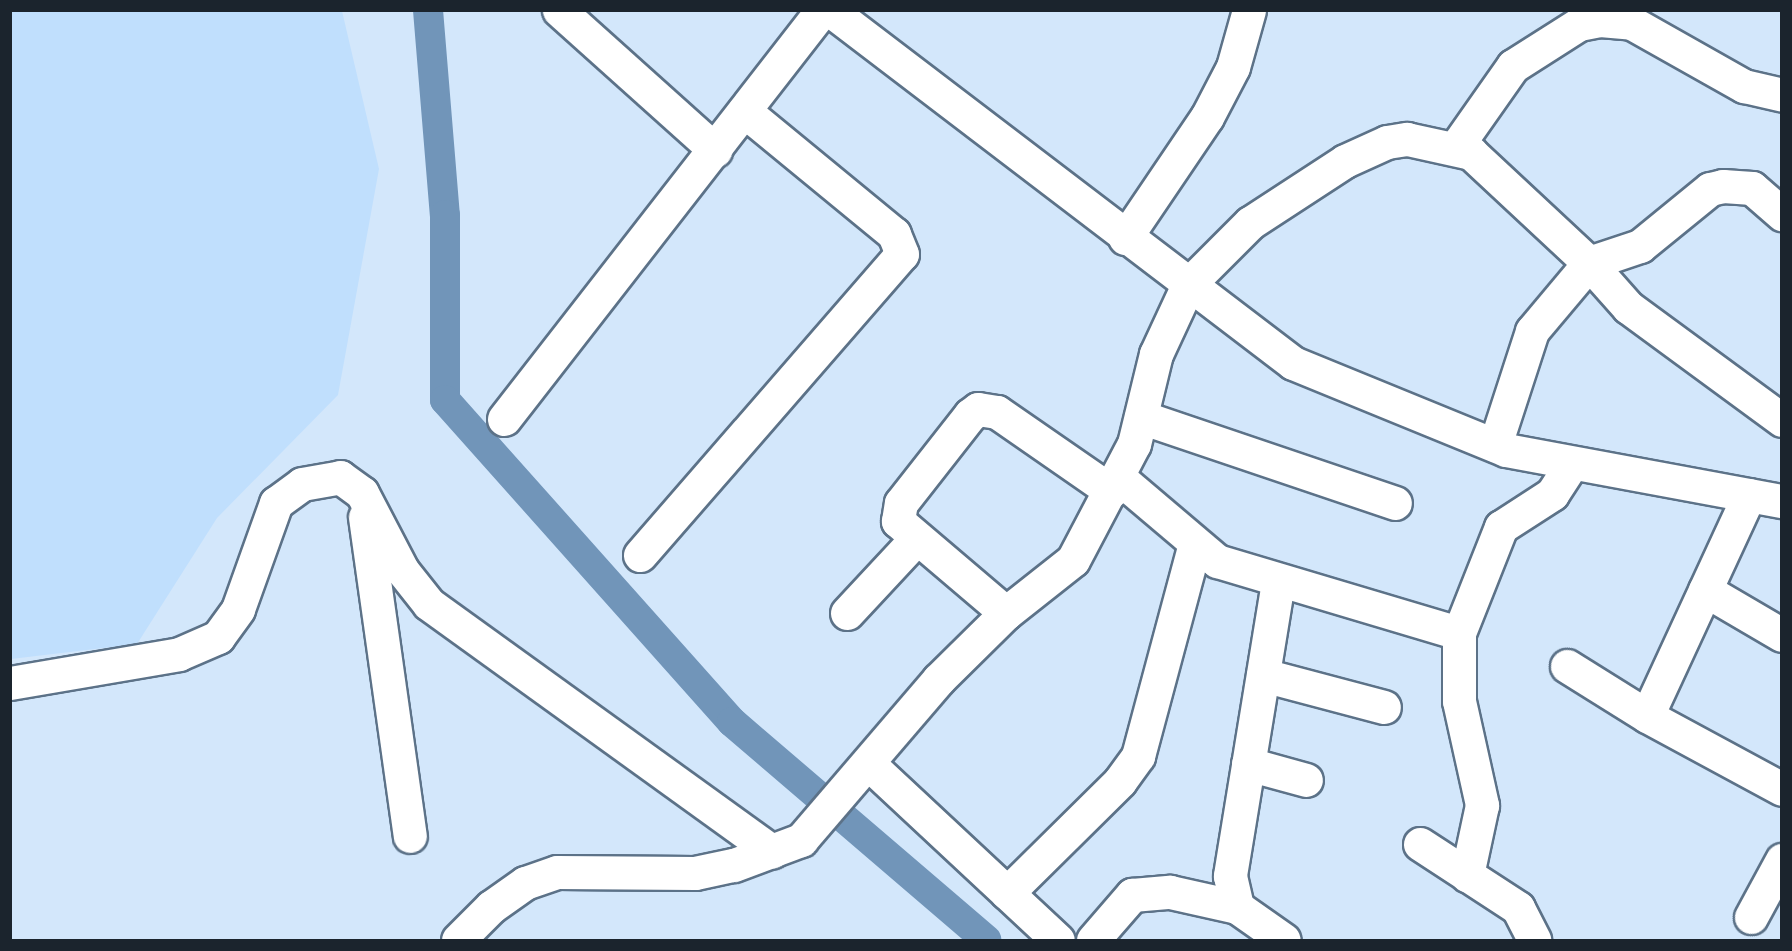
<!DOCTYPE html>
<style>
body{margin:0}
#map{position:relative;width:1792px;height:951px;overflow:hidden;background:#d3e7fb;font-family:"Golos Text",sans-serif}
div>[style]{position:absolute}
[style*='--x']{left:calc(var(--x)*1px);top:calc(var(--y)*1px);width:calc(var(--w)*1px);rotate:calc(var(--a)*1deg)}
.built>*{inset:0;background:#c0dffd}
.canal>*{height:30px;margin:-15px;padding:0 15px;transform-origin:15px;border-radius:15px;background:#7195b9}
.roads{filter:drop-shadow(2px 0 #5c7288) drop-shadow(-2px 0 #5c7288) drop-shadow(0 2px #5c7288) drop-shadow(0 -2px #5c7288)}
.minor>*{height:33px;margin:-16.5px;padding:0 16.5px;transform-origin:16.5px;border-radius:16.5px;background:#fff}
span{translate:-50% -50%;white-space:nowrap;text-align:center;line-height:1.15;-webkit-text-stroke:4.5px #fff;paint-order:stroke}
.frame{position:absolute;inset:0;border:12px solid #1b242d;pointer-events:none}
</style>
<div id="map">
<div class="built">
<i style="clip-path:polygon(11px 11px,342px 11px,379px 169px,338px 395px,217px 518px,137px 644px,11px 659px)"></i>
</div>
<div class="canal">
<i style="--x:428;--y:10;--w:206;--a:85.3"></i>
<i style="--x:445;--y:215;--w:185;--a:90"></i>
<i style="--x:445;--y:400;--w:431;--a:48.3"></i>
<i style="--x:732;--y:722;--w:335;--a:40.6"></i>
</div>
<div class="roads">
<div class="minor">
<i style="--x:559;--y:10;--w:210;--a:41.9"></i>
<i style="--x:830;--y:10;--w:582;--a:37.32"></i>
<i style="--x:1293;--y:363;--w:230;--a:22.2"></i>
<i style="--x:1506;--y:450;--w:281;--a:10.5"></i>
<i style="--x:1456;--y:147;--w:99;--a:-54.9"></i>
<i style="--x:1513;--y:66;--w:78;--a:-32.5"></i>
<i style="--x:1579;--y:24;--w:21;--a:-11"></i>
<i style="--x:1600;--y:20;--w:32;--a:5"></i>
<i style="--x:1632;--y:23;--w:129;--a:29.4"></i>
<i style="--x:1744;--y:86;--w:39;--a:13"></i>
<i style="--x:1125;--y:238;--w:146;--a:-55.9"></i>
<i style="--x:1207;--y:117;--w:56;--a:-62.5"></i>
<i style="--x:1233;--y:67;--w:59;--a:-74.3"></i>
<i style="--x:1141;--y:417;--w:268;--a:18.7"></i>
<i style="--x:504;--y:419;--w:518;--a:-52.13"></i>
<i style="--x:1495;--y:445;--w:120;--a:-72"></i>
<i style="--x:1532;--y:331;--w:89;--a:-50"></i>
<i style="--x:1589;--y:263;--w:54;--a:-18.4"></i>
<i style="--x:1640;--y:246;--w:90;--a:-39.2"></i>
<i style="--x:1710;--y:189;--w:13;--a:-13"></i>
<i style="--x:1723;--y:186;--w:29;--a:4"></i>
<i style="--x:1752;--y:188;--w:40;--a:41"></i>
<i style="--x:1118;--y:477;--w:130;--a:40.3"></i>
<i style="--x:1217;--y:561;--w:252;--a:16.6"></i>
<i style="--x:1459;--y:633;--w:114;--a:-68.4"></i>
<i style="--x:1501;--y:527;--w:61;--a:-32.9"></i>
<i style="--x:1552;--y:494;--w:37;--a:-57"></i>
<i style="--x:1749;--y:495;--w:243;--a:114.8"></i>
<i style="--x:1647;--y:716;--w:153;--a:28.4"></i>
<i style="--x:365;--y:517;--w:322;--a:82"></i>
<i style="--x:640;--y:555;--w:399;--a:-49"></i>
<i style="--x:902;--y:254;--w:22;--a:-112"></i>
<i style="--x:894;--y:234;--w:194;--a:-140.6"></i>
<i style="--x:1278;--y:582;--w:298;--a:99.3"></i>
<i style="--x:1230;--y:876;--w:32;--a:77"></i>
<i style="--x:1237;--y:907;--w:57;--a:35.1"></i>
<i style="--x:1705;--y:590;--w:89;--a:30.3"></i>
<i style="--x:847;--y:613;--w:100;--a:-47"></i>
<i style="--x:1006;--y:613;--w:142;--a:-139.6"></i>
<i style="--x:898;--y:521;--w:18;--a:-81"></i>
<i style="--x:901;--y:503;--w:112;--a:-51.9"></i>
<i style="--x:970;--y:415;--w:10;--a:-37"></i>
<i style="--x:978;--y:409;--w:19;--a:9"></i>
<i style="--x:997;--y:412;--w:139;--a:34.7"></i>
<i style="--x:1459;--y:633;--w:68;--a:90"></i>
<i style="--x:1459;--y:701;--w:107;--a:77.5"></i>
<i style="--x:1482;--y:805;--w:72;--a:102.1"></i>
<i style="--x:1567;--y:666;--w:94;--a:32"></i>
<i style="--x:1263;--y:675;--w:125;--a:14.8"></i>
<i style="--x:10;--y:683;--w:171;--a:-9.7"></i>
<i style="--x:179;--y:654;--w:43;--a:-23.6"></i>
<i style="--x:218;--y:637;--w:34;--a:-54"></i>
<i style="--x:238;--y:609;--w:113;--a:-70.3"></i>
<i style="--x:276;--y:503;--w:32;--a:-36"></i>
<i style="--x:302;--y:484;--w:39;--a:-10"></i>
<i style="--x:340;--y:477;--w:27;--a:36"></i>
<i style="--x:362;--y:493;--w:87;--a:62.5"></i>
<i style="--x:402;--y:570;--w:43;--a:51.5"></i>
<i style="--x:429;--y:604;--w:423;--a:35.8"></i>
<i style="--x:869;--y:764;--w:258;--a:43"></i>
<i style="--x:1248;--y:764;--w:60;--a:15.4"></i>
<i style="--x:1420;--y:844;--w:117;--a:33.1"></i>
<i style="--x:1518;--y:908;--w:36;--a:63"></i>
<i style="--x:1007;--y:893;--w:159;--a:-44.7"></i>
<i style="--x:1120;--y:781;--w:31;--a:-54"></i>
<i style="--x:1138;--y:756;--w:216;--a:-75"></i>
<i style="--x:1751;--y:917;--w:65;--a:-61.5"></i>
<i style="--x:458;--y:940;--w:47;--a:-45"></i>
<i style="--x:491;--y:907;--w:42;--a:-35.2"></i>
<i style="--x:525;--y:883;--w:34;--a:-19"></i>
<i style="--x:557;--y:872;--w:138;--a:0.4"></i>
<i style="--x:695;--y:873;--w:40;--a:-12"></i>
<i style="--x:734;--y:865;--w:72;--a:-20.5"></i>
<i style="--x:801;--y:840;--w:211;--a:-49.4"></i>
<i style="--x:938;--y:680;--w:95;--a:-44.6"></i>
<i style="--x:1006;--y:613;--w:85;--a:-38.3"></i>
<i style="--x:1073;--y:560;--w:131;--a:-62.3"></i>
<i style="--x:1134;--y:444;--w:93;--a:-76.3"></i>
<i style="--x:1156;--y:354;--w:76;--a:-65.1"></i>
<i style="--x:1188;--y:285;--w:88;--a:-45"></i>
<i style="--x:1250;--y:223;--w:113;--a:-33.1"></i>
<i style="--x:1345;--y:161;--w:46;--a:-24.3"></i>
<i style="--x:1387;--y:142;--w:20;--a:-9"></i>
<i style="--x:1407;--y:139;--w:66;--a:12.3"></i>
<i style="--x:1471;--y:153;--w:161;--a:43"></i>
<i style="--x:1589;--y:263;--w:59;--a:48.4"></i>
<i style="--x:1628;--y:307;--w:191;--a:36.3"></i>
<i style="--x:1093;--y:940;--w:60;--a:-49.1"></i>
<i style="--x:1132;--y:895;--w:38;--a:-5"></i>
<i style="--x:1170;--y:892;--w:69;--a:12.6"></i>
</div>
</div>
<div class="frame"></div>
</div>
